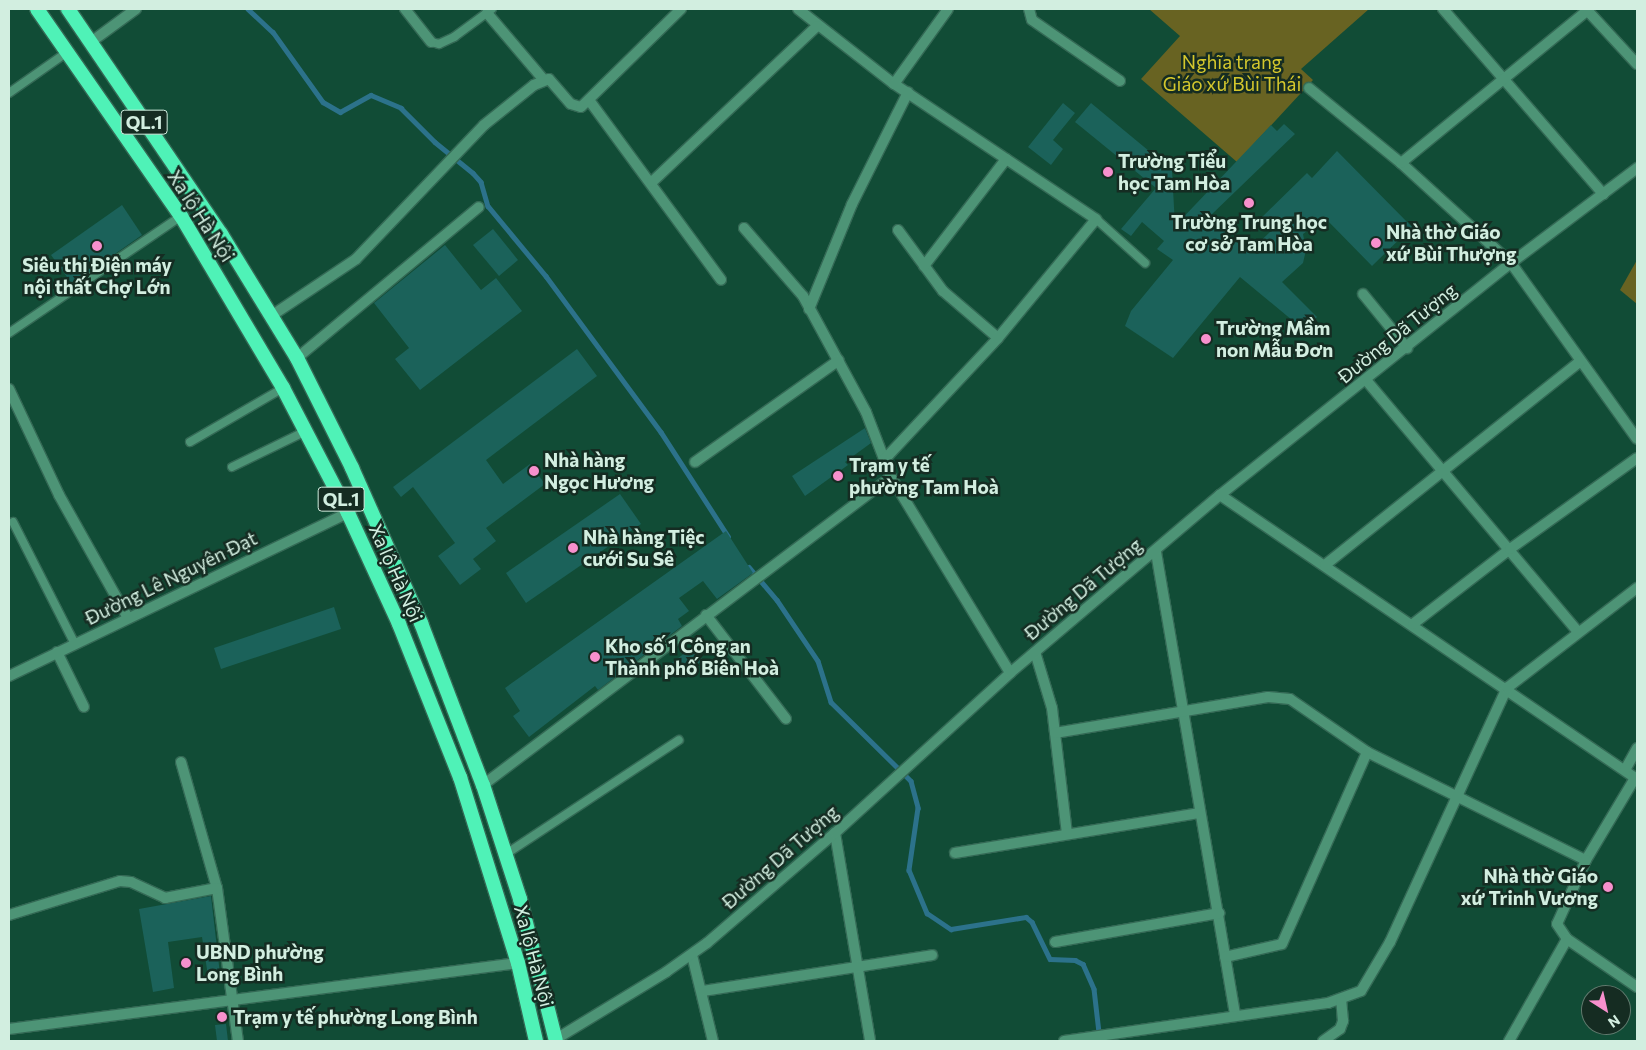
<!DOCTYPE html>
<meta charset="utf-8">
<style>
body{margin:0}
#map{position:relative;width:1646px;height:1050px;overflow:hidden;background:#114c36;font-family:Commissioner,sans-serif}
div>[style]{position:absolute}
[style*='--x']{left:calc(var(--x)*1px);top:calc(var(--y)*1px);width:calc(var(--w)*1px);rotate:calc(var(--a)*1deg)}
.green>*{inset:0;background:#686322}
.stream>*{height:4.5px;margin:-2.25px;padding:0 2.25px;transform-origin:2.25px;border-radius:2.25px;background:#2c728b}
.building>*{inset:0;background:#1b625a}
.roads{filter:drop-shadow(1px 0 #346955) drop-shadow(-1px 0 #346955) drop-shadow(0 1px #346955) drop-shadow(0 -1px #346955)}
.service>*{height:8px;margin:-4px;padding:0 4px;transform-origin:4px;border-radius:4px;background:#4d9476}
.minor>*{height:10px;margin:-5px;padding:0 5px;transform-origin:5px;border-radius:5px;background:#4d9476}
.trunk>*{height:14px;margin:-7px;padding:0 7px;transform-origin:7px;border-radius:7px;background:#4ff2b7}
.dots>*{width:14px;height:14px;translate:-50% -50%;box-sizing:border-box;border:2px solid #152c22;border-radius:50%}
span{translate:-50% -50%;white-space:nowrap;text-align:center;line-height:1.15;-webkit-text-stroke:5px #152c22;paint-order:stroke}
.shield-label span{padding:1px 4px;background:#152c22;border:1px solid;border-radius:4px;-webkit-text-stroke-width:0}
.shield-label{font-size:18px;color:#d2eee0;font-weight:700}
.park-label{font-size:19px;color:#d4c72d}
.poi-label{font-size:19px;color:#d2eee0;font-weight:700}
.left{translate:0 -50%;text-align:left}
.right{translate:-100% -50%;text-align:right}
.street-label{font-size:19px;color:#d2eee0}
.frame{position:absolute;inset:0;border:10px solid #d2eee0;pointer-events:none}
.north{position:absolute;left:1581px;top:985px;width:50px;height:50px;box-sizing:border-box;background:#152c22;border:1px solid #617a6e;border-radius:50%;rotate:145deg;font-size:14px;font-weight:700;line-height:20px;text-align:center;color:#d2eee0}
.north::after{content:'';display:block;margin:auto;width:18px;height:22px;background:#f790cd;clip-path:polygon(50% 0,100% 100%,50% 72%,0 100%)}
</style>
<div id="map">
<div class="green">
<i style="clip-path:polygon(1149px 9px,1369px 9px,1301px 69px,1313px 80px,1237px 162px,1141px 79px,1180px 36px)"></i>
<i style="clip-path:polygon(1637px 260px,1637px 304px,1620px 290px)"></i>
</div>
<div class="stream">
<i style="--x:248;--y:9;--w:34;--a:43"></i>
<i style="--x:273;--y:32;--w:86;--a:54.5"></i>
<i style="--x:323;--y:102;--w:20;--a:30"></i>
<i style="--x:340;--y:112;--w:35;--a:-29"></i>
<i style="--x:371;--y:95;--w:33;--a:23"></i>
<i style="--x:401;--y:108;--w:48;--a:45"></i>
<i style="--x:435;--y:142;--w:49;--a:39.2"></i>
<i style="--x:473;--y:173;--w:12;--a:48"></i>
<i style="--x:481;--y:182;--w:25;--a:74"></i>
<i style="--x:488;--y:206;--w:91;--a:50.4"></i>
<i style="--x:546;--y:276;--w:194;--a:53.6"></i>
<i style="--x:661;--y:432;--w:124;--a:57.2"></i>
<i style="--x:749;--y:567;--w:43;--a:49.7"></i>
<i style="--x:777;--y:600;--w:73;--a:56.1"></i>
<i style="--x:818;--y:661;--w:43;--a:72.4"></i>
<i style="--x:831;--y:702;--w:112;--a:44.6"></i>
<i style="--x:911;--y:781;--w:28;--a:75"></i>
<i style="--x:918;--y:808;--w:63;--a:98.3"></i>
<i style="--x:909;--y:870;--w:47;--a:67.3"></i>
<i style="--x:927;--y:913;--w:29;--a:34"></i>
<i style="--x:951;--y:929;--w:76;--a:-9.1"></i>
<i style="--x:1026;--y:917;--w:8;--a:40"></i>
<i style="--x:1032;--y:922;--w:41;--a:64.1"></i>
<i style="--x:1050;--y:959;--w:25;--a:2"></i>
<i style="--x:1075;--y:960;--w:9;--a:27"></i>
<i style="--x:1083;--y:964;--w:27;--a:66"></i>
<i style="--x:1094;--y:989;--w:52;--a:83.4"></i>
</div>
<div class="building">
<i style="clip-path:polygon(1063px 103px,1075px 113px,1053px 140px,1063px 149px,1051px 165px,1028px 147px)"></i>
<i style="clip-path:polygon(1091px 103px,1172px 170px,1175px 226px,1271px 125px,1277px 131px,1284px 124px,1295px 134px,1210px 216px,1248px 253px,1271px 231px,1259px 220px,1307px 173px,1312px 178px,1337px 151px,1412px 227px,1372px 266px,1325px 218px,1303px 234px,1306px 250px,1303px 263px,1282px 282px,1317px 317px,1304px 330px,1240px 277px,1173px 358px,1125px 326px,1131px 311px,1173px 260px,1157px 249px,1164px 241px,1142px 222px,1131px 236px,1121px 229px,1156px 188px,1075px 122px)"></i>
<i style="clip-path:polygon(122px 205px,142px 235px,72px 284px,51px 255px)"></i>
<i style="clip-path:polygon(493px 229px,518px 260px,499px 276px,473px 245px)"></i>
<i style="clip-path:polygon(445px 245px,481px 290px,496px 278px,522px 311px,420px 390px,395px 359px,409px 348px,374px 303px)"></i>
<i style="clip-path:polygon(577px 349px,597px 376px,486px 460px,503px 484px,530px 464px,545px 484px,486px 528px,496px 541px,473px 559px,481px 569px,460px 585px,438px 556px,455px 543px,413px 487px,401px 497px,393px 487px)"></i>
<i style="clip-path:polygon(865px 428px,871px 443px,845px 462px,848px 465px,805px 496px,792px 476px)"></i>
<i style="clip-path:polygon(620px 494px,641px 524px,526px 603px,506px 573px)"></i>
<i style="clip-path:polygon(726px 531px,753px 573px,717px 599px,703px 581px,679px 598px,689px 611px,678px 619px,682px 626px,598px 690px,595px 686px,529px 737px,513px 716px,520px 711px,505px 688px)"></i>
<i style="clip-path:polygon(334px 607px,341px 629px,221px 669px,214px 648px)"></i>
<i style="clip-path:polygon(693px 647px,703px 660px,680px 678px,670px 664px)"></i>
<i style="clip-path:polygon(211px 896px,220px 974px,208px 976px,202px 937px,168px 942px,174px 988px,153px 992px,139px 909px)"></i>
<i style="clip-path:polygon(226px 1024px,228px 1041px,217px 1041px,215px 1025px)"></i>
</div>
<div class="roads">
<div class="service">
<i style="--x:431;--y:42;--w:8;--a:14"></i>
<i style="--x:439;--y:44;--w:17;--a:-25"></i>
<i style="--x:454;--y:37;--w:47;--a:-36.4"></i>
<i style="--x:9;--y:93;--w:70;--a:-35.1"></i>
<i style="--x:1096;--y:219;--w:66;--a:41.9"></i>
<i style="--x:9;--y:333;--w:208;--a:-34.2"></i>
<i style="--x:190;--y:442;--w:108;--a:-30.1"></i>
<i style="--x:232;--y:467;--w:82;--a:-25.9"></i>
<i style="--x:13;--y:522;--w:137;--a:63.1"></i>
<i style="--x:506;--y:854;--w:207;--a:-33.4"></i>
</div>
<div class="minor">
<i style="--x:405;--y:9;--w:42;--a:51.8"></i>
<i style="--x:798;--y:9;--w:122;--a:38"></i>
<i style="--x:894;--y:84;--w:92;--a:-54.2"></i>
<i style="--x:1029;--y:9;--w:11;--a:75"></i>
<i style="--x:1032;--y:20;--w:107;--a:34.7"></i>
<i style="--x:1443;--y:9;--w:245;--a:49.1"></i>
<i style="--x:1586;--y:9;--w:75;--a:47.2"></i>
<i style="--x:487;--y:13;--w:87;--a:49.7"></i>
<i style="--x:91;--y:42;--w:56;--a:-36.3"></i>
<i style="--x:1309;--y:88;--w:119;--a:39.2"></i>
<i style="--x:1401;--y:163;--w:149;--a:42.3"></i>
<i style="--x:1511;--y:263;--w:216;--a:54.4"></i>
<i style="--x:589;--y:100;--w:223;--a:53.7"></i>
<i style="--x:1401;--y:163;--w:243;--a:-39.3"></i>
<i style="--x:652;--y:182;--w:227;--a:-43.4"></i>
<i style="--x:744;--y:228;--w:90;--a:49.1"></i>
<i style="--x:803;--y:296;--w:132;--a:61.5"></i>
<i style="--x:866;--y:412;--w:70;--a:69"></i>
<i style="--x:891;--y:477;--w:229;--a:58.7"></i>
<i style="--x:898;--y:230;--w:76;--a:53.6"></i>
<i style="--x:943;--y:291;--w:72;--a:40.5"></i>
<i style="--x:924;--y:266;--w:135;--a:-52.5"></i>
<i style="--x:1363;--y:294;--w:70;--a:50.8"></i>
<i style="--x:809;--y:309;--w:113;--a:-67.7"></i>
<i style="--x:852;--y:204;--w:125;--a:-63.4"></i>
<i style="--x:271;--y:316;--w:102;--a:-33.8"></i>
<i style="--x:356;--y:259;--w:185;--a:-46.3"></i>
<i style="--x:484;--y:125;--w:64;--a:-38.7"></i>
<i style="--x:534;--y:85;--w:16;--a:-22"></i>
<i style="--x:549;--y:79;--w:33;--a:49"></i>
<i style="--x:571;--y:104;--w:10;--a:17"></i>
<i style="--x:581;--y:107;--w:140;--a:-44.4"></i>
<i style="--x:297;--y:358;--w:236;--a:-39.7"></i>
<i style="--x:1366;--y:380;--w:329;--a:49.9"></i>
<i style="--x:9;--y:389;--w:117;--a:64.7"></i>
<i style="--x:59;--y:495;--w:141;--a:60.7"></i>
<i style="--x:883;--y:461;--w:168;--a:-46.9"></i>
<i style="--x:998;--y:338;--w:154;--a:-50.5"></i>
<i style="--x:1096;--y:219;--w:243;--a:-146.2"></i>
<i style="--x:695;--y:462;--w:176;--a:-35.3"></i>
<i style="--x:1220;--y:495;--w:505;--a:34.26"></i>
<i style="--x:1156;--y:552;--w:470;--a:80.3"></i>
<i style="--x:1325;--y:565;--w:327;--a:-38.6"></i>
<i style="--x:706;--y:615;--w:131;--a:52.4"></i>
<i style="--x:1413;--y:624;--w:123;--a:-37.7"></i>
<i style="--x:1510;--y:549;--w:156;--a:-35.6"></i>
<i style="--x:57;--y:652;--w:61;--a:63.9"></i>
<i style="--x:1035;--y:652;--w:59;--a:73.1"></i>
<i style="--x:1052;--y:708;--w:126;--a:83.2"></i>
<i style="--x:9;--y:676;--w:376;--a:-25.7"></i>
<i style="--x:1055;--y:733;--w:216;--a:-9.6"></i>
<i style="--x:1268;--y:697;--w:22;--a:5"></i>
<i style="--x:1290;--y:699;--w:93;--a:34.5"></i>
<i style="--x:1367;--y:752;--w:244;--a:26.3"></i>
<i style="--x:181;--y:762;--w:131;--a:74.1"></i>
<i style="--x:217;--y:888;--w:154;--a:82.2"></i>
<i style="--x:1625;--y:770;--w:25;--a:-61"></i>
<i style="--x:1635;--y:778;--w:96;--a:120.9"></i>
<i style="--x:1586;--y:860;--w:70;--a:114.4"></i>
<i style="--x:1557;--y:924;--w:18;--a:56"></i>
<i style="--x:1567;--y:939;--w:85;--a:34.4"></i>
<i style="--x:483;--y:785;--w:511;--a:-37.05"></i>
<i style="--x:835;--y:833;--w:211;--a:80.4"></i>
<i style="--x:955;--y:853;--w:248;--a:-9.3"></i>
<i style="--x:9;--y:915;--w:116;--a:-17"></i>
<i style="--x:120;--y:881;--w:11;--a:5"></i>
<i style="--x:131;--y:882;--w:38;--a:25"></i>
<i style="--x:165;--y:898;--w:53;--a:-10.9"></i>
<i style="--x:1055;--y:942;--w:167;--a:-10"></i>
<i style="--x:692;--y:955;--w:89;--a:76.3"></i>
<i style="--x:1225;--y:957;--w:58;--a:-12.8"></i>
<i style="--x:1282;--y:944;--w:210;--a:-66.1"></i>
<i style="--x:703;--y:991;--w:232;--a:-8.9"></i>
<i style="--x:9;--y:1029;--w:513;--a:-7.39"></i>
<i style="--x:556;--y:1039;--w:129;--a:-31.3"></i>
<i style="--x:666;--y:972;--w:50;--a:-35.3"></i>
<i style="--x:707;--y:943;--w:169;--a:-40.7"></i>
<i style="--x:835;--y:833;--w:237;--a:-42.4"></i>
<i style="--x:1010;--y:673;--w:275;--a:-40.3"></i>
<i style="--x:1220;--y:495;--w:372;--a:-38.6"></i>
<i style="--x:1511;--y:263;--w:158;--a:-37"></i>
<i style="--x:1064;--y:1041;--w:267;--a:-8.2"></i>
<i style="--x:1328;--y:1003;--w:35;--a:-20"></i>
<i style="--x:1361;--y:991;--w:57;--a:-59.4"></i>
<i style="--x:1390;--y:942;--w:280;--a:-65.3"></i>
<i style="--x:1507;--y:688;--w:164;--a:-37.6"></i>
<i style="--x:1323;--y:1041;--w:21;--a:-35"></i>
<i style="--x:1340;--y:1029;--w:9;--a:-69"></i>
<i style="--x:1343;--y:1021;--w:21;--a:-95"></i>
<i style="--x:1509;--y:1041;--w:117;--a:-60.4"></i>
</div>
<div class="trunk">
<i style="--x:37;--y:9;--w:252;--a:55.2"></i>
<i style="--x:181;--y:216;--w:200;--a:59.3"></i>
<i style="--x:283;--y:388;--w:141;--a:62.5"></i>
<i style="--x:348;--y:513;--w:122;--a:65.3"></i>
<i style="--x:399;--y:624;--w:165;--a:68.3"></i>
<i style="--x:460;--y:777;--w:195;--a:72.7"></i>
<i style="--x:518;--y:963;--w:80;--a:77"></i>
<i style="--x:68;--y:9;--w:272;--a:55.8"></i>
<i style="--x:221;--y:234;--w:145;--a:58.5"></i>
<i style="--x:297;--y:358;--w:123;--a:63.4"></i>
<i style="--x:352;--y:468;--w:170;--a:66"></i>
<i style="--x:421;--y:623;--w:173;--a:69.1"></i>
<i style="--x:483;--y:785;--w:120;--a:72"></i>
<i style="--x:520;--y:899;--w:146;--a:75.8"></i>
</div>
</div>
<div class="dots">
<i style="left:1108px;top:172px;background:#f790cd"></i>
<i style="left:1249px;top:203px;background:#f790cd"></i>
<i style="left:1376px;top:243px;background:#f790cd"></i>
<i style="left:97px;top:246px;background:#f790cd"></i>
<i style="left:1206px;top:339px;background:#f790cd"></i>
<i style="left:534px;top:471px;background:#f790cd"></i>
<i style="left:838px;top:476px;background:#f790cd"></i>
<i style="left:573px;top:548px;background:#f790cd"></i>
<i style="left:595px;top:657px;background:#f790cd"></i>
<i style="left:1608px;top:887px;background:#f790cd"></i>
<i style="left:186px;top:963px;background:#f790cd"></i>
<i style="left:222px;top:1017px;background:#f790cd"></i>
</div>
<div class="shield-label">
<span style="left:144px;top:122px">QL.1</span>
<span style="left:341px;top:499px">QL.1</span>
</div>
<div class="park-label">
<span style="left:1232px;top:73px">Nghĩa trang<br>Giáo xứ Bùi Thái</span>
</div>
<div class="poi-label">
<span class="left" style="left:1118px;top:172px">Trường Tiểu<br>học Tam Hòa</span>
<span style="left:1249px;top:233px">Trường Trung học<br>cơ sở Tam Hòa</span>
<span class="left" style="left:1386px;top:243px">Nhà thờ Giáo<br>xứ Bùi Thượng</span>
<span style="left:97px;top:276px">Siêu thị Điện máy<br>nội thất Chợ Lớn</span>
<span class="left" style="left:1216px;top:339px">Trường Mầm<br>non Mẫu Đơn</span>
<span class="left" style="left:544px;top:471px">Nhà hàng<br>Ngọc Hương</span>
<span class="left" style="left:849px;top:476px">Trạm y tế<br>phường Tam Hoà</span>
<span class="left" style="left:583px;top:548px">Nhà hàng Tiệc<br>cưới Su Sê</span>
<span class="left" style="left:605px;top:657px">Kho số 1 Công an<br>Thành phố Biên Hoà</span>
<span class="right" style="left:1598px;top:887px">Nhà thờ Giáo<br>xứ Trinh Vương</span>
<span class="left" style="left:196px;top:963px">UBND phường<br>Long Bình</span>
<span class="left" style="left:233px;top:1017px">Trạm y tế phường Long Bình</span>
</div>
<div class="street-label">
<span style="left:201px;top:216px;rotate:57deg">Xa lộ Hà Nội</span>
<span style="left:1397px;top:333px;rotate:-39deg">Đường Dã Tượng</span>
<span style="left:396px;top:573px;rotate:66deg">Xa lộ Hà Nội</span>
<span style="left:171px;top:578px;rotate:-26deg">Đường Lê Nguyên Đạt</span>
<span style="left:1083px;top:589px;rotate:-40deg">Đường Dã Tượng</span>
<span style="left:780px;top:857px;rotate:-41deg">Đường Dã Tượng</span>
<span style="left:534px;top:956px;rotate:75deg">Xa lộ Hà Nội</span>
</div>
<div class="frame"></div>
<div class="north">N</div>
</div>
